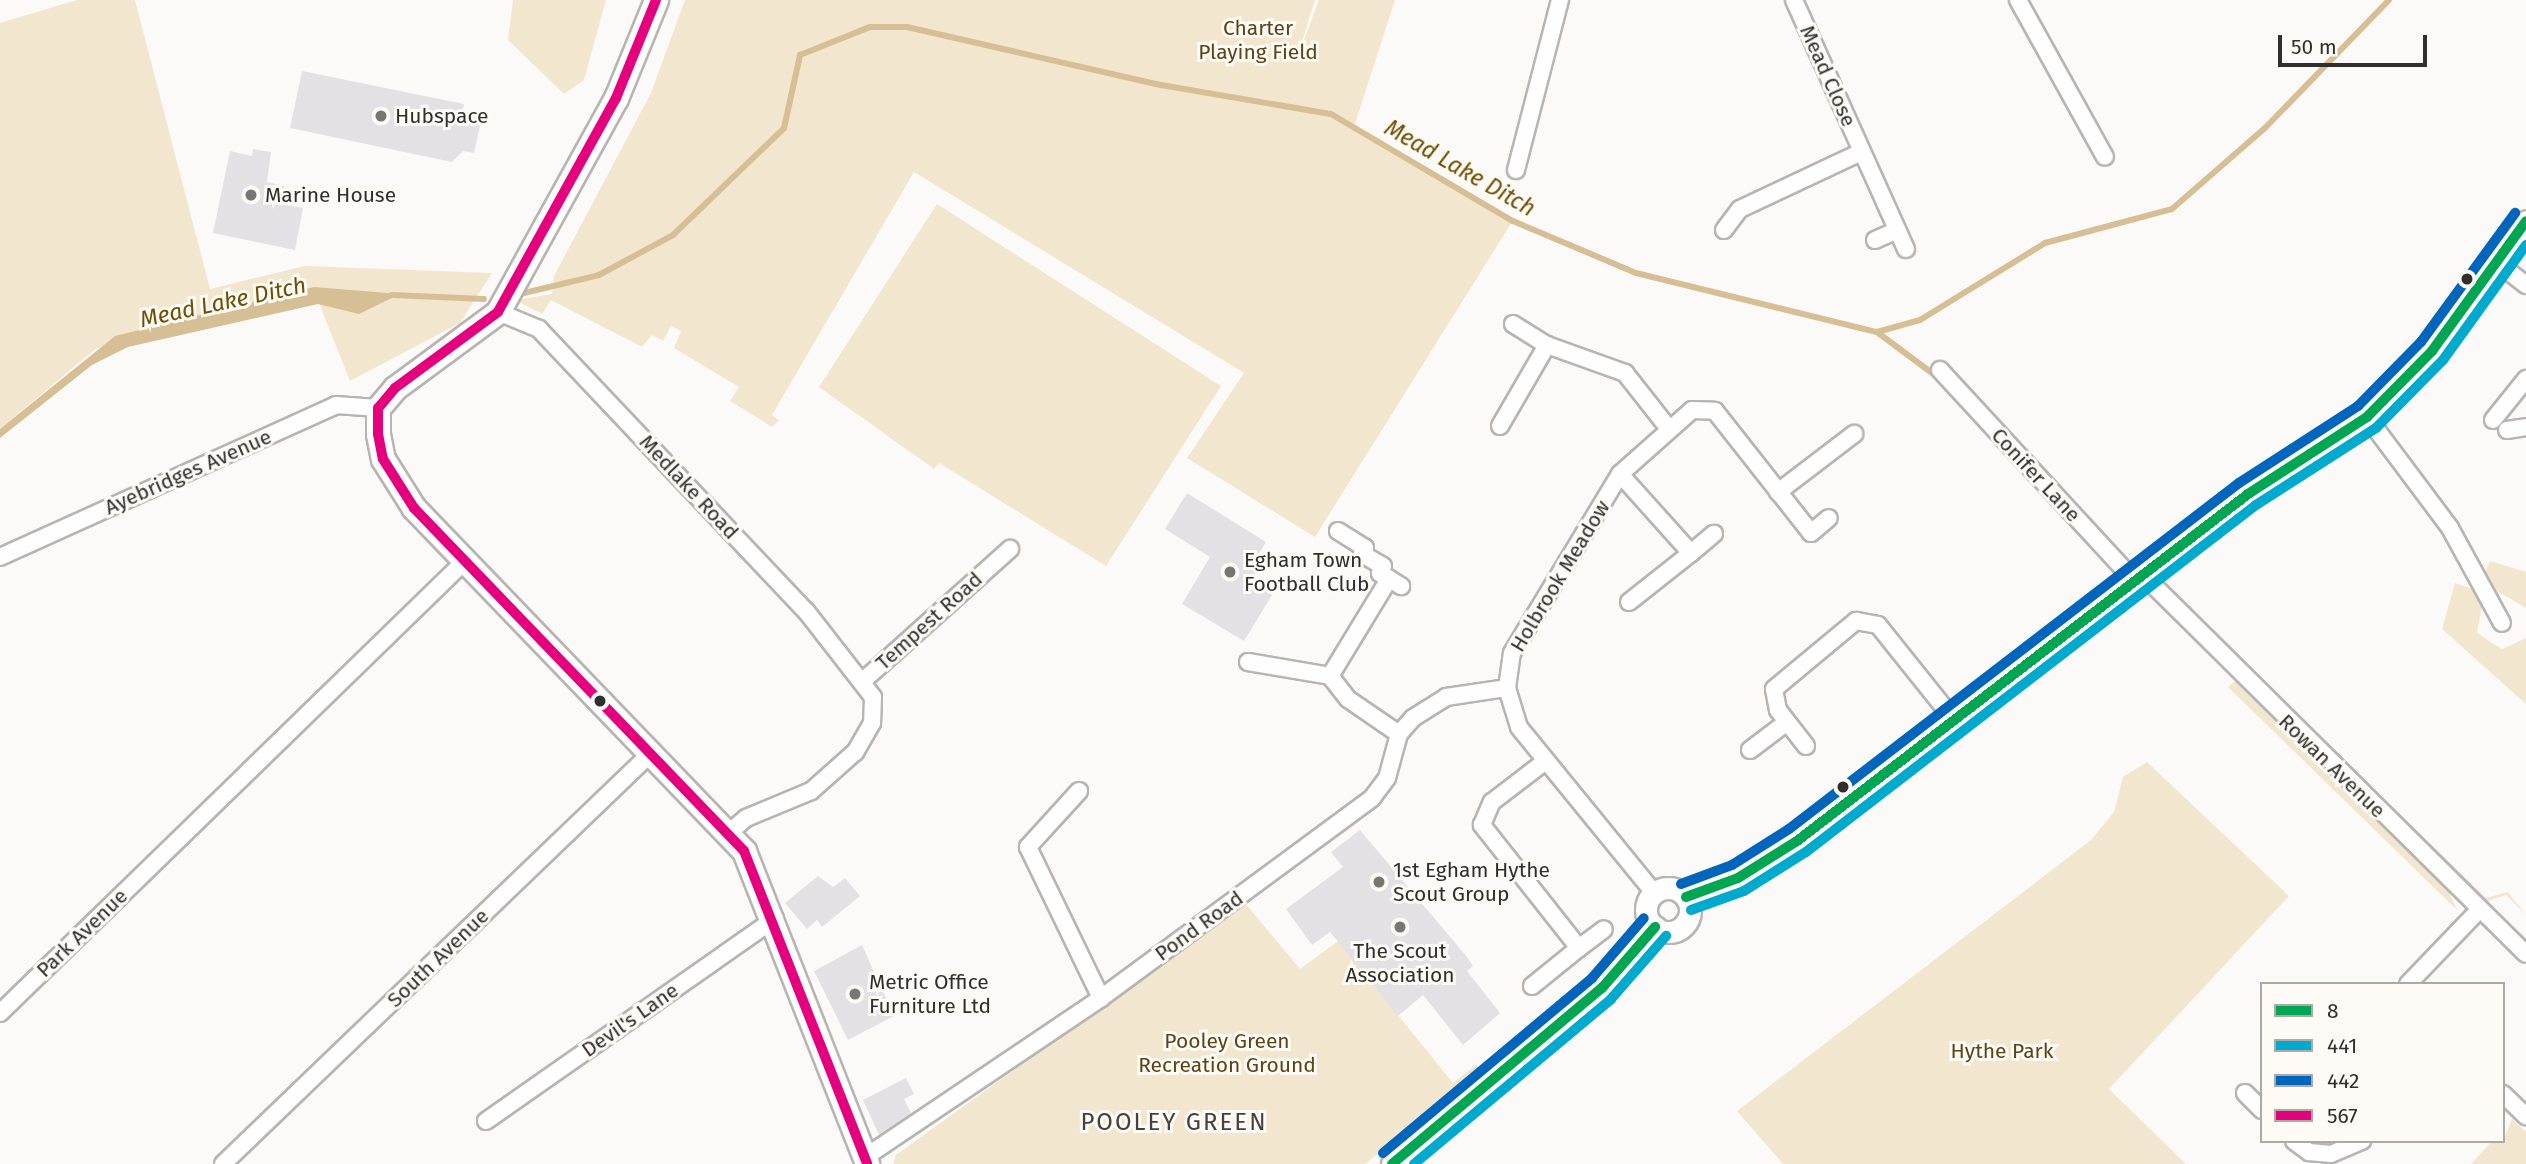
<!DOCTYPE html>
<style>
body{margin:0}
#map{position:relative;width:2526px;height:1164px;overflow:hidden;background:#fcfaf8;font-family:"Fira Sans",sans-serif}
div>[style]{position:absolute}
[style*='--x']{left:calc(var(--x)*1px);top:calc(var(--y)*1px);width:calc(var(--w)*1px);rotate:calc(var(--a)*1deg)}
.green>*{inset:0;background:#f3e6cf}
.water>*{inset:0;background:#d7bf95}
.stream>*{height:6px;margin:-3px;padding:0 3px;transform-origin:3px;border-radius:3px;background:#d7bf95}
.building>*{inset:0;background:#e4e1e5}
.roads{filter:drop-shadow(2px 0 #b7b5b3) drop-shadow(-2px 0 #b7b5b3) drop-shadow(0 2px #b7b5b3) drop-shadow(0 -2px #b7b5b3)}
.minor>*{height:16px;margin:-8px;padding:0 8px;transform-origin:8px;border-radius:8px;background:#fffefe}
.tertiary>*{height:21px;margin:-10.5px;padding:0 10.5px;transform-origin:10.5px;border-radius:10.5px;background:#fffefe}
.tertiary>.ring{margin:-10.5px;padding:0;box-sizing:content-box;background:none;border:21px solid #fffefe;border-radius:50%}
.secondary>*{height:23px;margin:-11.5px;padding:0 11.5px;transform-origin:11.5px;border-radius:11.5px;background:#fffefe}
.bus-1>*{height:10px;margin:-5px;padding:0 5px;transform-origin:5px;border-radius:5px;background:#00a651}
.bus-2>*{height:10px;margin:-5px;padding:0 5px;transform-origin:5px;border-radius:5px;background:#00a9ce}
.bus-3>*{height:10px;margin:-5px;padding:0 5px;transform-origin:5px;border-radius:5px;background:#0065bd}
.bus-4>*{height:10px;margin:-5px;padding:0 5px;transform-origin:5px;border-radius:5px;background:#e5007d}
.dots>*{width:19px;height:19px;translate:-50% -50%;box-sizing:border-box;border:4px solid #fefbf6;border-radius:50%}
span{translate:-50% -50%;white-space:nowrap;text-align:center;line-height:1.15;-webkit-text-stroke:6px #fefbf6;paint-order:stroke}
.park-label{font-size:21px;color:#5b4415}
.street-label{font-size:21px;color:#302f2d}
.poi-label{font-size:21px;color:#302f2d}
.left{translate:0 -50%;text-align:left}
.water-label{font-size:23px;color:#6f4f00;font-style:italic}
.quarter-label{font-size:24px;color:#44423e;letter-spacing:2px}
.legend{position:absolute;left:2260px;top:982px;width:245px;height:161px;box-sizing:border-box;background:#fefbf6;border:2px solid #aca9a6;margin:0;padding:9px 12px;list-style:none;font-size:21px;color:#302f2d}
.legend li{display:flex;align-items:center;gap:14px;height:35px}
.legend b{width:35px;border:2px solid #aca9a6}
.scale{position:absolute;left:2278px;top:35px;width:149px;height:32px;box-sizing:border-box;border:4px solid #302f2d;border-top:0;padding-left:9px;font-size:21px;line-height:24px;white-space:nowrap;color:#302f2d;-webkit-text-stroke:5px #fefbf6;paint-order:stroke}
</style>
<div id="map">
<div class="green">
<i style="clip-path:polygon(77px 0,135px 0,210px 289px,305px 266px,492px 273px,460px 323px,350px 381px,313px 288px,180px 325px,150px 325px,94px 350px,0 429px,0 23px)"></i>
<i style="clip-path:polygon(513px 0,606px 0,584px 80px,564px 94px,508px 40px)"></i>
<i style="clip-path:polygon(685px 0,1315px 0,1295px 64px,1319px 0,1395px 0,1353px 130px,1512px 222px,1315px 537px,1187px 458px,1244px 373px,914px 172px,772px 415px,779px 420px,772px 427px,730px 401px,739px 387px,674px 348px,681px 331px,671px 326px,663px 341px,652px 335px,642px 347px,551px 300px,542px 314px,515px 300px,552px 294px,554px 276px,651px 93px)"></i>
<i style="clip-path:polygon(937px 204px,1221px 386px,1106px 566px,939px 463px,934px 469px,819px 387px)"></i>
<i style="clip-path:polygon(2490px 561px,2526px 572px,2526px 608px,2497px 591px,2485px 572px)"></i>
<i style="clip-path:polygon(2455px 583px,2476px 590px,2482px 607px,2477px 632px,2487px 640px,2502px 649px,2526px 638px,2526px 704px,2442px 629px)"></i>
<i style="clip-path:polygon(2207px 626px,2486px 898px,2508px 892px,2526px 915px,2506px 895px,2485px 902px)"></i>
<i style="clip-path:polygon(2235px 681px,2446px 886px,2457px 910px,2228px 687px)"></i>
<i style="clip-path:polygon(2147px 762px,2289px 896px,2109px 1089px,2186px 1164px,1783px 1164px,1737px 1111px,2091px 840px,2114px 812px,2123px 777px)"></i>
<i style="clip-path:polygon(1245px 903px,1300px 969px,1338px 941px,1453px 1083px,1477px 1064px,1479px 1073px,1365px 1164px,893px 1164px,896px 1155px)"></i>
<i style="clip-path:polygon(2512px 1119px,2526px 1132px,2526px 1164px,2471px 1164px,2492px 1141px,2503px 1141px)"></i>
</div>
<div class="water">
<i style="clip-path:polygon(314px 287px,400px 294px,359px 314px,318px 304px,128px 347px,92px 365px,0 438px,0 429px,115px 336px)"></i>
</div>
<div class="stream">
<i style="--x:520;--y:294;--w:81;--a:-13.5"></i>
<i style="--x:599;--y:275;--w:84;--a:-28.4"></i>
<i style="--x:673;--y:235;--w:154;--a:-43.9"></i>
<i style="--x:784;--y:128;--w:75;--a:-77.6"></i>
<i style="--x:800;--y:55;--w:75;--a:-21.8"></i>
<i style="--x:870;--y:27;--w:37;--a:0"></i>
<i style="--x:907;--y:27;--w:261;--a:12.9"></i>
<i style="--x:1161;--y:85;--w:172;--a:9.7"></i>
<i style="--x:1331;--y:114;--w:211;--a:30.5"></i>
<i style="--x:1513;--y:221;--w:134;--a:22.9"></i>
<i style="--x:1636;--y:273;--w:248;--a:13.8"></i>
<i style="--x:1877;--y:332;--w:45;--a:-15.6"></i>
<i style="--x:1920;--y:320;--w:147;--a:-31.6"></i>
<i style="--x:2045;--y:243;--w:131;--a:-15"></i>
<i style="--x:2172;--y:209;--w:123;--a:-41.1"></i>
<i style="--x:2265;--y:128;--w:178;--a:-45.9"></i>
<i style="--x:392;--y:295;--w:92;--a:2.5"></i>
<i style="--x:1877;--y:332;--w:69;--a:36.7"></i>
</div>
<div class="building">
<i style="clip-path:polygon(302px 71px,464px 104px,462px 114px,477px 117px,480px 126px,474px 153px,463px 151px,452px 162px,290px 128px)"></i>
<i style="clip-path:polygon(253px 149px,271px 152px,267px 182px,284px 186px,280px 204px,303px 208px,295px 250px,213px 233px,230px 151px,252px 156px)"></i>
<i style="clip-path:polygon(1187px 493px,1266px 542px,1257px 557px,1265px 561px,1252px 583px,1272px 595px,1244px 641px,1182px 604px,1210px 557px,1165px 529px)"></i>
<i style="clip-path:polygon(1360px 830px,1467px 957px,1473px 966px,1467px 971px,1500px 1013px,1463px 1045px,1423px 995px,1398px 1016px,1330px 932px,1312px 945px,1286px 909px,1343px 867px,1331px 852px)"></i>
<i style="clip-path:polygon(818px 876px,833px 887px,845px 878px,860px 896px,822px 927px,817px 920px,807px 929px,785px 903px)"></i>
<i style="clip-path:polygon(862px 945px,894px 1016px,848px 1040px,814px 971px)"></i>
<i style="clip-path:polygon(906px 1078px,914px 1094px,904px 1099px,911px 1113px,879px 1135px,863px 1100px)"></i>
</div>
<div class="roads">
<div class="minor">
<i style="--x:1794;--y:0;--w:273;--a:65.8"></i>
<i style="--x:2018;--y:0;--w:179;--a:61"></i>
<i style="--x:1516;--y:170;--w:176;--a:-75.5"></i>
<i style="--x:1724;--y:230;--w:26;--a:-53"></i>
<i style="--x:1740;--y:209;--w:134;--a:-25.2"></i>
<i style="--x:1875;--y:240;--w:24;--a:-24"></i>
<i style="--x:2508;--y:271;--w:23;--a:38"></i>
<i style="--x:498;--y:312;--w:44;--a:22.5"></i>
<i style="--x:539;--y:329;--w:388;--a:46.6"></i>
<i style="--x:806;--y:611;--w:109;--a:52.1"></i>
<i style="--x:873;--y:697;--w:26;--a:92"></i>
<i style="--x:872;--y:723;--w:34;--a:120"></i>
<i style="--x:855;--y:752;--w:59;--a:138.4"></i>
<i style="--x:811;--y:791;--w:70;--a:157.4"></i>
<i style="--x:746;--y:818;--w:23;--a:139"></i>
<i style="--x:1513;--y:324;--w:40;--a:32"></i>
<i style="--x:1940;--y:370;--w:286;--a:47.3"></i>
<i style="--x:2367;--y:417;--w:139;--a:53.2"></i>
<i style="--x:2450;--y:528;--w:108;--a:61.3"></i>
<i style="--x:2493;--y:420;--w:53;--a:-51.2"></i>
<i style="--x:1500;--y:426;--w:94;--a:-59.9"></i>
<i style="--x:1547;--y:345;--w:83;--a:19.7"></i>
<i style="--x:1625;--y:373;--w:71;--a:51.8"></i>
<i style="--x:2507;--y:430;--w:19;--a:-9"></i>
<i style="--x:1620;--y:474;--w:106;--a:48.1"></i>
<i style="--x:1691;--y:553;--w:79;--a:141.7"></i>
<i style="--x:1778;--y:492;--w:96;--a:-37.3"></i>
<i style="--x:1338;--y:531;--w:32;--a:32"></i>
<i style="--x:1365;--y:548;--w:7;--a:117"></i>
<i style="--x:1362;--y:554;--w:24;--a:30"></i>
<i style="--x:1383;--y:566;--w:8;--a:113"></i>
<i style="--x:1380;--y:573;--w:25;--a:32"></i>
<i style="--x:1691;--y:553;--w:30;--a:-40"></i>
<i style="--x:0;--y:557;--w:369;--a:-24.3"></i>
<i style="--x:336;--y:405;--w:42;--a:4.1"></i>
<i style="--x:2142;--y:574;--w:540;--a:44.7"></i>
<i style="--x:1248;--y:662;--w:83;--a:9.7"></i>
<i style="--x:1330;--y:676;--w:114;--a:-58.7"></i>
<i style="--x:1330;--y:676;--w:29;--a:52"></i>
<i style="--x:1348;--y:699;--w:62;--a:34.5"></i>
<i style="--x:865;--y:679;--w:195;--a:-41.9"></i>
<i style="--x:1806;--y:746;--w:46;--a:-127.9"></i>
<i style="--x:1778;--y:710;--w:21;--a:-101"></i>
<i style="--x:1774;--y:689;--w:107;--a:-39.7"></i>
<i style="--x:1856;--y:621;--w:22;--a:10"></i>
<i style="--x:1878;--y:625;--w:122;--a:51.3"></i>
<i style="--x:1750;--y:750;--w:46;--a:-37.1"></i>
<i style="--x:1079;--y:791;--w:76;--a:132.3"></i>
<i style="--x:1028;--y:847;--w:168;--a:64.2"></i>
<i style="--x:1655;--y:894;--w:215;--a:-129.2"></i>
<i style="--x:1519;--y:727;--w:41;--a:-107.1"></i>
<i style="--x:1507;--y:688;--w:35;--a:-82"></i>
<i style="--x:1512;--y:653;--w:209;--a:-58.9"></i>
<i style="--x:1620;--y:474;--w:96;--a:-41.6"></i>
<i style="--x:1692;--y:410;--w:23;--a:2"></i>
<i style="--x:1715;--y:411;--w:155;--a:51.8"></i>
<i style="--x:1811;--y:533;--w:23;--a:-40"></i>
<i style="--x:1579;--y:948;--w:31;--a:-37"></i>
<i style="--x:2408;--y:984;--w:104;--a:-46.2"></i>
<i style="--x:1532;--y:986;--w:60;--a:-39"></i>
<i style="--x:1579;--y:948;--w:157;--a:-128.3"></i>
<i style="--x:1482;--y:825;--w:25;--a:-67"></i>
<i style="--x:1492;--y:802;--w:64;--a:-37.4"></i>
<i style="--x:0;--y:1013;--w:648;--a:-44.19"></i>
<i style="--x:2245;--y:1093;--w:24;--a:45"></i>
<i style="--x:2503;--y:1094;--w:32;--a:44"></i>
<i style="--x:486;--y:1121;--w:353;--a:-35"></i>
<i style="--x:2294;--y:1141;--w:19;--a:36"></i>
<i style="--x:2309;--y:1152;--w:22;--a:5"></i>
<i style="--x:2331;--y:1154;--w:34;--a:-23"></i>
<i style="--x:864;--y:1158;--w:286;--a:-34"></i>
<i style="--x:1101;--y:998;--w:337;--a:-36.4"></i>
<i style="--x:1372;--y:798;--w:25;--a:-53"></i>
<i style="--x:1387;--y:778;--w:46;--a:-74.7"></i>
<i style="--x:1399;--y:734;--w:21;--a:-49"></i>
<i style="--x:1413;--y:718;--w:39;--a:-32"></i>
<i style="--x:1446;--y:697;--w:62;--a:-8.4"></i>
<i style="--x:223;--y:1164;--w:596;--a:-43.84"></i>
</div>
<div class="tertiary">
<i class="ring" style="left:1646px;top:888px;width:23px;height:23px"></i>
<i style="--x:1686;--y:897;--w:55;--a:-20.1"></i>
<i style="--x:1738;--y:878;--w:70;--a:-32.1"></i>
<i style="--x:1797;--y:841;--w:569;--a:-37.57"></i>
<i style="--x:2248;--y:494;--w:142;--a:-32.9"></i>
<i style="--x:2367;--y:417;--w:93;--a:-45.4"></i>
<i style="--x:2432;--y:351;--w:160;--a:-54.1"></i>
<i style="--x:1392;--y:1164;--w:274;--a:-40"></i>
<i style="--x:1602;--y:988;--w:81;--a:-49"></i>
</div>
<div class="secondary">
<i style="--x:656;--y:0;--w:106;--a:112.2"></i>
<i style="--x:616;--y:98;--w:244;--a:118.9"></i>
<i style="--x:498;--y:312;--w:128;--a:143.6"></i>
<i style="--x:395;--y:388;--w:26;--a:130"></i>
<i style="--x:378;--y:408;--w:26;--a:90"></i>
<i style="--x:378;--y:434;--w:25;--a:79"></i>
<i style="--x:383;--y:459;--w:58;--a:57.7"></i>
<i style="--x:414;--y:508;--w:476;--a:46.1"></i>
<i style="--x:744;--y:851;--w:336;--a:68.5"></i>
</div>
</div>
<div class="bus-1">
<i style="--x:1686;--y:897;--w:55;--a:-20.1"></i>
<i style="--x:1738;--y:878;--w:70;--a:-32.1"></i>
<i style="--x:1797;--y:841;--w:569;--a:-37.57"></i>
<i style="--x:2248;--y:494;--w:142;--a:-32.9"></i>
<i style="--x:2367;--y:417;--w:93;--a:-45.4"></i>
<i style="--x:2432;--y:351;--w:160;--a:-54.1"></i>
<i style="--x:1392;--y:1164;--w:274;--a:-40"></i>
<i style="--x:1602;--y:988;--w:81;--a:-49"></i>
</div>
<div class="bus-2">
<i style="--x:1691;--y:910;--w:56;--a:-19.7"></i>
<i style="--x:1744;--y:891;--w:73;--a:-32.2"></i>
<i style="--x:1806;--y:852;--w:568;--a:-37.64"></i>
<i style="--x:2256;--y:505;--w:143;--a:-32.7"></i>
<i style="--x:2376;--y:428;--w:95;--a:-45.4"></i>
<i style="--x:2443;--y:360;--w:142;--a:-54.2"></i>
<i style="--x:1414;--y:1164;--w:257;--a:-39.9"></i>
<i style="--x:1611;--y:999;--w:84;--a:-48.9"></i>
</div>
<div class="bus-3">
<i style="--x:1681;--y:884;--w:54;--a:-20.4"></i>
<i style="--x:1732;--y:865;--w:67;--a:-32.3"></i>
<i style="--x:1789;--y:829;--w:568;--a:-37.56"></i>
<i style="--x:2239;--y:483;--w:142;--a:-32.9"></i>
<i style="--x:2358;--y:406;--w:90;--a:-45.5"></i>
<i style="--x:2421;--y:342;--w:160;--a:-53.9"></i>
<i style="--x:1383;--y:1153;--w:273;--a:-39.9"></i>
<i style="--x:1592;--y:978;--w:79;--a:-49.1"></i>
</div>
<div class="bus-4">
<i style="--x:656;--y:0;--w:106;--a:112.2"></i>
<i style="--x:616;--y:98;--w:244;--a:118.9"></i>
<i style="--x:498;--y:312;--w:128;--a:143.6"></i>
<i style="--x:395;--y:388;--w:26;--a:130"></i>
<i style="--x:378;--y:408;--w:26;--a:90"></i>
<i style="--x:378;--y:434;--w:25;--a:79"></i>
<i style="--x:383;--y:459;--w:58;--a:57.7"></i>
<i style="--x:414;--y:508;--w:476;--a:46.1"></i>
<i style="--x:744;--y:851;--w:336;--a:68.5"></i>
</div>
<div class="dots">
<i style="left:381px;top:116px;background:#777674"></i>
<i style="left:251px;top:195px;background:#777674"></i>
<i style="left:2467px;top:279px;background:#302f2d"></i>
<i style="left:1230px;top:572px;background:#777674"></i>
<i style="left:600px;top:701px;background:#302f2d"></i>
<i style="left:1843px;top:787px;background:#302f2d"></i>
<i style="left:1379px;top:882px;background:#777674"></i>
<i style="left:1400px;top:927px;background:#777674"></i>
<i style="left:855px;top:994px;background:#777674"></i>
</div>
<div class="park-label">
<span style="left:1258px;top:40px">Charter<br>Playing Field</span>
<span style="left:1227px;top:1053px">Pooley Green<br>Recreation Ground</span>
<span style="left:2002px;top:1051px">Hythe Park</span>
</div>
<div class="street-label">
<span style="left:1828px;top:76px;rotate:66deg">Mead Close</span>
<span style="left:188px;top:472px;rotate:-24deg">Ayebridges Avenue</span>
<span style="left:2036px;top:475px;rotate:47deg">Conifer Lane</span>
<span style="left:689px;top:487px;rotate:47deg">Medlake Road</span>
<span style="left:1560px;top:576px;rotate:-59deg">Holbrook Meadow</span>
<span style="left:929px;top:621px;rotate:-42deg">Tempest Road</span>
<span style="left:2332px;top:766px;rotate:44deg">Rowan Avenue</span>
<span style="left:1199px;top:926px;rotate:-36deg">Pond Road</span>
<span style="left:82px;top:933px;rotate:-44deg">Park Avenue</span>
<span style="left:438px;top:958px;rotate:-44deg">South Avenue</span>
<span style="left:630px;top:1020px;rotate:-35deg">Devil's Lane</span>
</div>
<div class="poi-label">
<span class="left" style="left:395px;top:116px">Hubspace</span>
<span class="left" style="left:265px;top:195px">Marine House</span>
<span class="left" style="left:1244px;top:572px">Egham Town<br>Football Club</span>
<span class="left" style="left:1393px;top:882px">1st Egham Hythe<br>Scout Group</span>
<span style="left:1400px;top:963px">The Scout<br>Association</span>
<span class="left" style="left:869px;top:994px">Metric Office<br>Furniture Ltd</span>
</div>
<div class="water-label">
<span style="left:1460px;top:168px;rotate:30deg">Mead Lake Ditch</span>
<span style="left:223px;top:302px;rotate:-12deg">Mead Lake Ditch</span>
</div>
<div class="quarter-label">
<span style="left:1174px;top:1123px">POOLEY GREEN</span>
</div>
<ul class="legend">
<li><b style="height:9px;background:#00a651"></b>8</li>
<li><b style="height:9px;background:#00a9ce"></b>441</li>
<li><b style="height:9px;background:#0065bd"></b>442</li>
<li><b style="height:9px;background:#e5007d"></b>567</li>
</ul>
<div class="scale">50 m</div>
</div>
